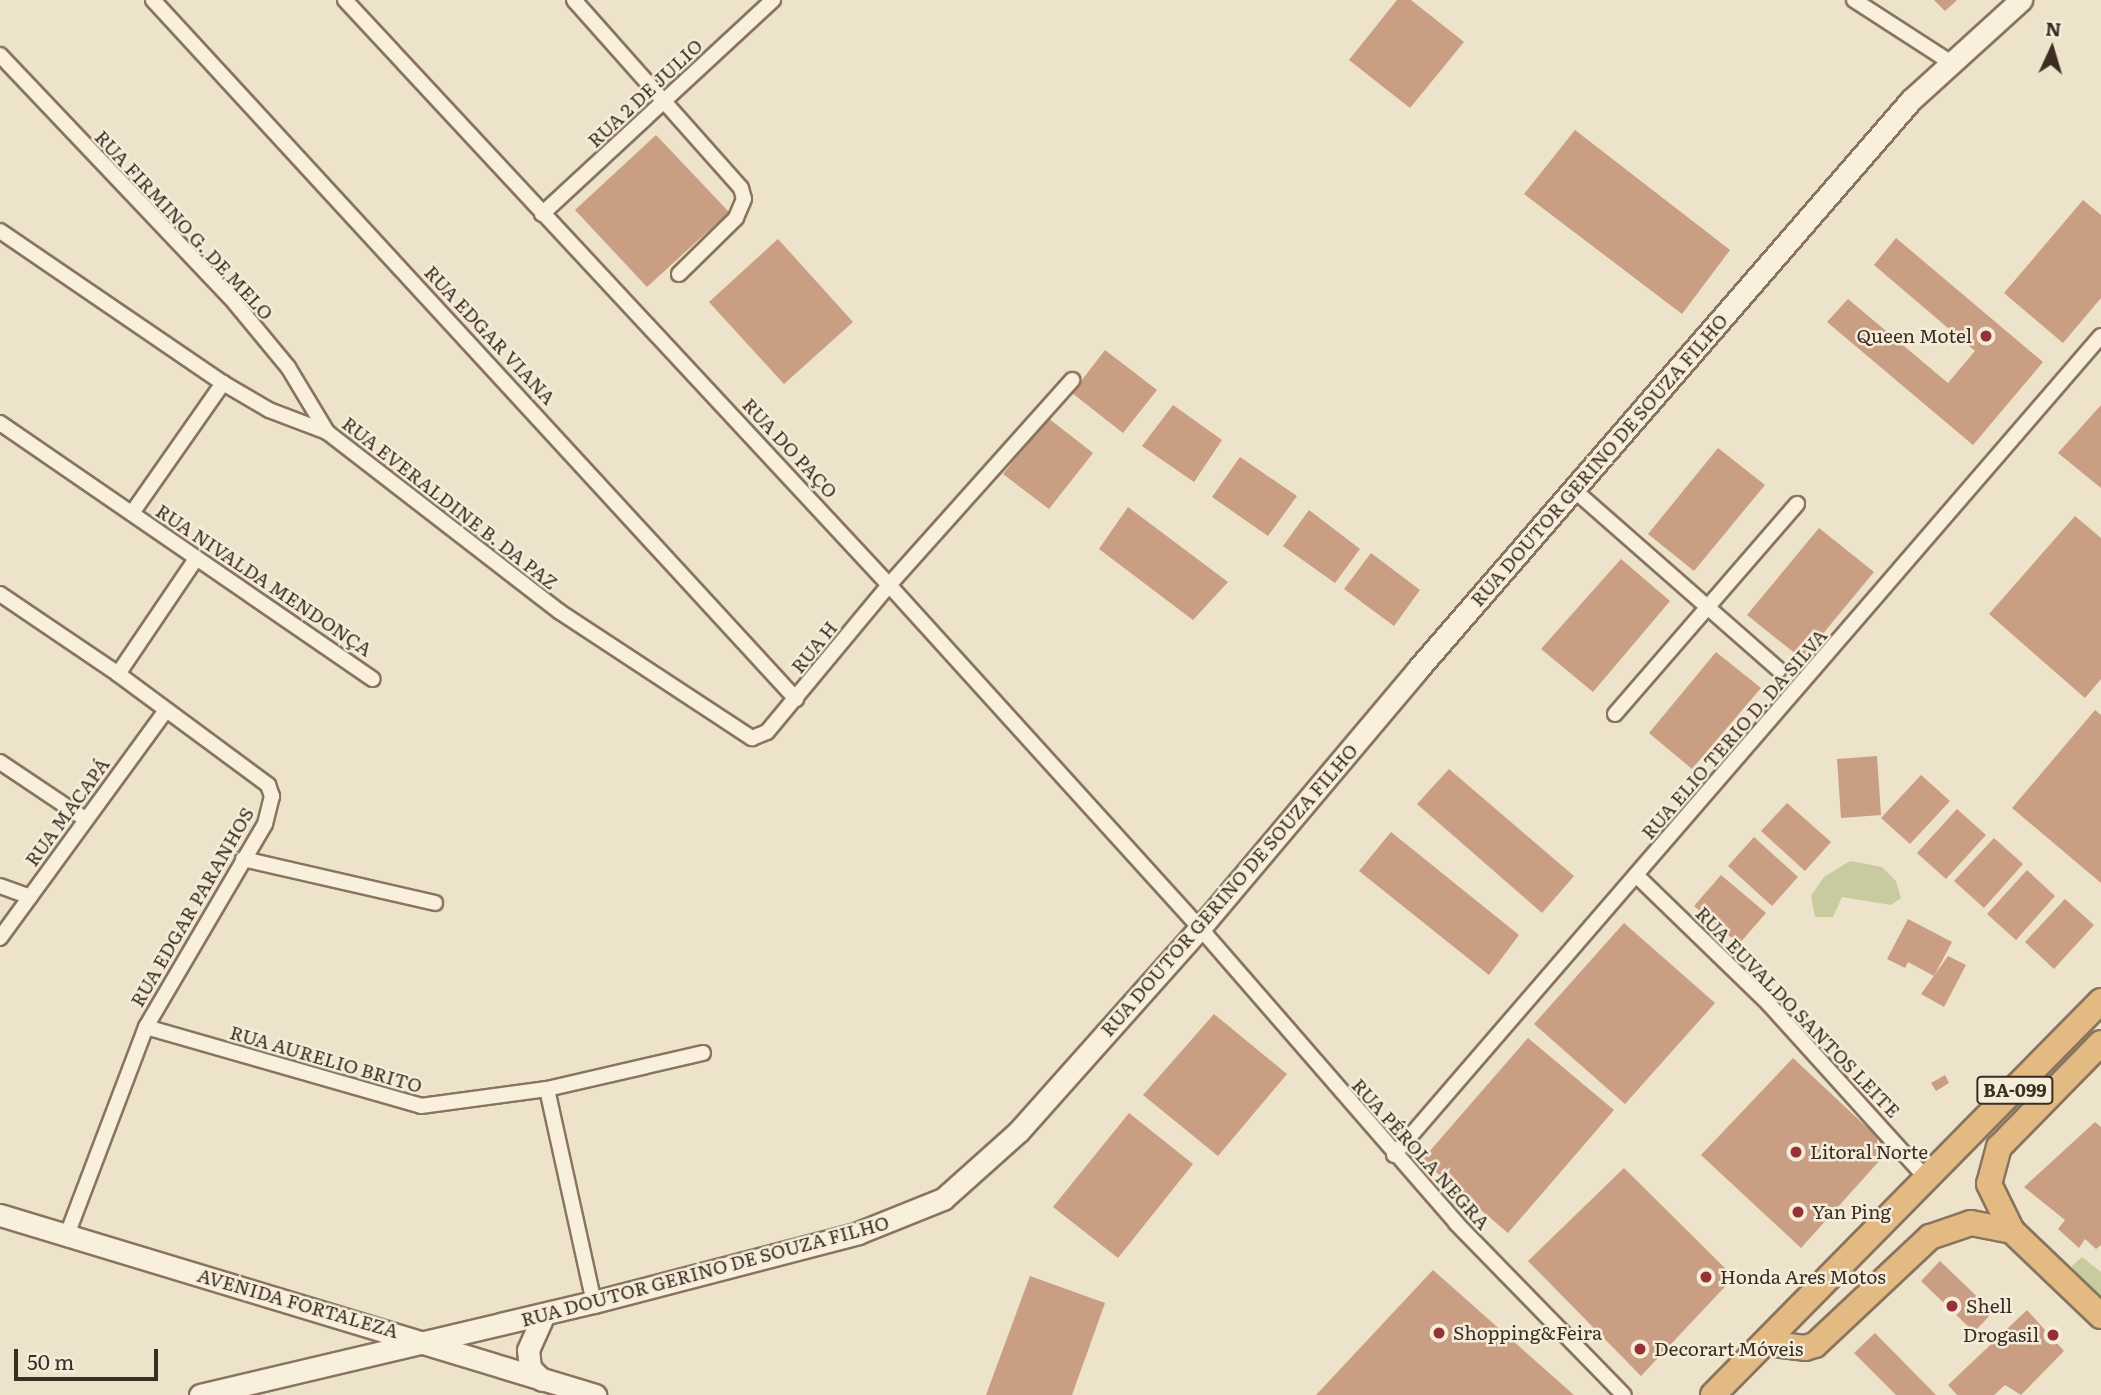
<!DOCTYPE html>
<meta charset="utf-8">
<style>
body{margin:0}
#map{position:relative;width:2101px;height:1395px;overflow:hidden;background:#ede2ca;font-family:Literata,serif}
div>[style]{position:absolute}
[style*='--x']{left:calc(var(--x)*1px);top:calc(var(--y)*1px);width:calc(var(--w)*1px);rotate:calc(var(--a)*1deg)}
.green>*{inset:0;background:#c7cb9e}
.building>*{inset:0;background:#ca9e82}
.roads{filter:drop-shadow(2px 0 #8a745f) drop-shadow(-2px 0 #8a745f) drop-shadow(0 2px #8a745f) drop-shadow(0 -2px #8a745f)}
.minor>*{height:14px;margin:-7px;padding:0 7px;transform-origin:7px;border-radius:7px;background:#f8efdd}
.secondary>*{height:21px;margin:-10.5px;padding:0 10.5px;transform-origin:10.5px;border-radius:10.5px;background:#f8efdd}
.trunk>*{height:24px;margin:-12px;padding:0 12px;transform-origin:12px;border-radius:12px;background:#e2ba82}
.dots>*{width:19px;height:19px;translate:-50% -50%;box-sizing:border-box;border:4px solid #f5ecd9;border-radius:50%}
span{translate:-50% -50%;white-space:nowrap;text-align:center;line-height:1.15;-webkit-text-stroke:5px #f5ecd9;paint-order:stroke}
.shield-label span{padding:2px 5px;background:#f5ecd9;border:2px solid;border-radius:5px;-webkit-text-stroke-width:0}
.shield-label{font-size:18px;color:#3b2d22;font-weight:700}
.street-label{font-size:19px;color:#3b2d22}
.poi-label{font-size:19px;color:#3b2d22}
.right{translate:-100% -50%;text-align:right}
.left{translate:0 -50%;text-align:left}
.north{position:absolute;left:2017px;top:14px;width:70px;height:70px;-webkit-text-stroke:5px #f5ecd9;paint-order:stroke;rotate:4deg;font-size:19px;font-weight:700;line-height:28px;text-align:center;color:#3b2d22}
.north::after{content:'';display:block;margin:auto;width:24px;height:32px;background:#3b2d22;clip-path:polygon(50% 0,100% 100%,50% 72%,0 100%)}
.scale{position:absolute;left:14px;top:1349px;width:144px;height:32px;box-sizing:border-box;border:4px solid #3b2d22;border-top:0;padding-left:9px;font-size:21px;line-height:24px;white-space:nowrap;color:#3b2d22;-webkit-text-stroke:5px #f5ecd9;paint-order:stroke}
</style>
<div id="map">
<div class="green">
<i style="clip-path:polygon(1850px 861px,1882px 867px,1896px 881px,1901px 898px,1891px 905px,1842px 897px,1833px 917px,1815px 917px,1811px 896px,1824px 877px)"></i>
<i style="clip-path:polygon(2082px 1257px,2101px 1272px,2101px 1312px,2076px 1283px,2072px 1266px)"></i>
</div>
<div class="building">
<i style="clip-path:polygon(1397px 0,1411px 0,1464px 42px,1410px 108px,1349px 60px)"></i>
<i style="clip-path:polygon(1934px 0,1957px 0,1945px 11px)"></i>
<i style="clip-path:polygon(1575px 130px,1730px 250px,1682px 314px,1524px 194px)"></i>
<i style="clip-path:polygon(656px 135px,729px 212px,647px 287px,575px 210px)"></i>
<i style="clip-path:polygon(2083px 200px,2101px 215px,2101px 298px,2063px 343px,2004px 293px)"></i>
<i style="clip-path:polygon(1896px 238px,2043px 362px,1973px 445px,1827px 322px,1848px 299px,1948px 383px,1975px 351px,1874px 265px)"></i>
<i style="clip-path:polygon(778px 239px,853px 322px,784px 384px,709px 302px)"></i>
<i style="clip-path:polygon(1105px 350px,1157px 390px,1123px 433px,1072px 393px)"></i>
<i style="clip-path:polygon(1173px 405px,1222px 440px,1194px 482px,1142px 446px)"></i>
<i style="clip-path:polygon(2101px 405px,2101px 488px,2058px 453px)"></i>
<i style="clip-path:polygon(1048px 418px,1093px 453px,1049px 509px,1003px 474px)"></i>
<i style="clip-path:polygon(1718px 448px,1765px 485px,1694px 571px,1648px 534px)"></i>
<i style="clip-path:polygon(1240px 457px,1297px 496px,1268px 536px,1212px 497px)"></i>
<i style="clip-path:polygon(1128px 507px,1228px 582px,1193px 620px,1099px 549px)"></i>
<i style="clip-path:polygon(1309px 510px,1360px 549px,1335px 583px,1283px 546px)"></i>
<i style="clip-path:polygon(2075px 516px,2101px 538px,2101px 679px,2085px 698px,1989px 614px)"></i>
<i style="clip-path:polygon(1819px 528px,1874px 572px,1802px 659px,1747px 615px)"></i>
<i style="clip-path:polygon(1371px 553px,1420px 590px,1394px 626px,1344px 589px)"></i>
<i style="clip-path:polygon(1621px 559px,1670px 601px,1593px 692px,1541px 649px)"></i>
<i style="clip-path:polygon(1716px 652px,1761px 688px,1692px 769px,1649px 733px)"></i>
<i style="clip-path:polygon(2095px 710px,2101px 715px,2101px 883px,2012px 808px)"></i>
<i style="clip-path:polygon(1877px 756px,1881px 815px,1841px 818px,1837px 759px)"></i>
<i style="clip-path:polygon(1449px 769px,1574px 876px,1542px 913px,1417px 804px)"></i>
<i style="clip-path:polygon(1921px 775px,1950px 801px,1910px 844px,1881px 818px)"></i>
<i style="clip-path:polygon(1787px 803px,1831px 842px,1805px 871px,1761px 831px)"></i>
<i style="clip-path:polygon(1957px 809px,1986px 835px,1946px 879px,1917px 853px)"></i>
<i style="clip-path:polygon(1391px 832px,1519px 935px,1489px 975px,1359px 871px)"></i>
<i style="clip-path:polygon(1754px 837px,1798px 877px,1772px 906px,1728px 866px)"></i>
<i style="clip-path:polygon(1994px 838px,2023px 864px,1984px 908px,1954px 881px)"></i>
<i style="clip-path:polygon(2027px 870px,2055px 896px,2016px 940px,1987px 914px)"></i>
<i style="clip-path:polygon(1721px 875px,1766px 913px,1739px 944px,1694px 906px)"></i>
<i style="clip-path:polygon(2065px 899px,2094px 925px,2054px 969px,2025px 942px)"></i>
<i style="clip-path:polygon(1908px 919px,1952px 942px,1934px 976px,1908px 962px,1905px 968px,1887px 959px)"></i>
<i style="clip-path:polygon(1624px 923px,1715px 1003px,1625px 1104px,1534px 1024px)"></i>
<i style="clip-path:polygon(1948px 956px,1966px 965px,1944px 1007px,1921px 994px)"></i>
<i style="clip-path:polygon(1214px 1014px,1287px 1074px,1218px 1156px,1143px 1095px)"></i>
<i style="clip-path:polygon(1528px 1038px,1614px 1110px,1508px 1233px,1422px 1160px)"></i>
<i style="clip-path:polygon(1793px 1058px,1890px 1149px,1801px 1248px,1701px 1155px)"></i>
<i style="clip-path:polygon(1945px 1075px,1949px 1083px,1936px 1091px,1931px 1083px)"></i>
<i style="clip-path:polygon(1129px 1113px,1193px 1164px,1118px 1258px,1053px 1207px)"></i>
<i style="clip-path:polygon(2095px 1122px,2101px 1127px,2101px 1245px,2096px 1249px,2085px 1239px,2079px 1248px,2058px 1229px,2065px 1220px,2024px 1187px)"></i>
<i style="clip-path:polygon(1624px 1168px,1734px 1277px,1641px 1376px,1528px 1261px)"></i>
<i style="clip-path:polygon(1940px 1261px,1993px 1312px,1974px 1332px,1921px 1281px)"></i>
<i style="clip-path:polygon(1433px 1270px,1574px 1395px,1316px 1395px)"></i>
<i style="clip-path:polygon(1030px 1276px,1105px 1303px,1072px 1395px,986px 1395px)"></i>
<i style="clip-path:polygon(2027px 1310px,2064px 1351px,2021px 1395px,2005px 1385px,1994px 1395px,1957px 1395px,1948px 1385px)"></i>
<i style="clip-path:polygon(1875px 1333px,1936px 1395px,1896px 1395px,1854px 1353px)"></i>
</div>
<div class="roads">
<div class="minor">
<i style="--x:153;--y:0;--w:950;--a:47.39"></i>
<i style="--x:345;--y:0;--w:799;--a:47.08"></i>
<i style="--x:889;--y:585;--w:463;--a:47.8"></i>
<i style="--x:1200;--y:928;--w:391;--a:49"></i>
<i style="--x:1456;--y:1223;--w:240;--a:45.7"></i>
<i style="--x:574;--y:0;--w:251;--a:48.4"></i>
<i style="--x:741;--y:188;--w:11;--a:75"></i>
<i style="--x:744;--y:199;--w:21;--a:113"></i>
<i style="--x:736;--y:218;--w:80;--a:135.5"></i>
<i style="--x:1854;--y:0;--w:114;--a:32.9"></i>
<i style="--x:0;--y:55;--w:342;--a:46.5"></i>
<i style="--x:235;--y:303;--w:83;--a:50.4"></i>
<i style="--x:288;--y:367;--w:76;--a:59"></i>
<i style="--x:542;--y:214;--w:315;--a:-42.8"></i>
<i style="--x:0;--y:231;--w:270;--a:34.3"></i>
<i style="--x:223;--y:383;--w:53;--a:30.4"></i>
<i style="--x:269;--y:410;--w:62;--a:20.8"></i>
<i style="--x:327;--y:432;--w:294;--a:37.7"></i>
<i style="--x:560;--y:612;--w:230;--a:33.3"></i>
<i style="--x:752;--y:738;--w:16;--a:-22"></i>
<i style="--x:767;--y:732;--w:191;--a:-50.3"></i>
<i style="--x:889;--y:585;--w:275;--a:-48.2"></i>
<i style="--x:0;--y:423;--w:452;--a:34.5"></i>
<i style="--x:1573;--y:489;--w:274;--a:41.3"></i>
<i style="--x:132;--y:513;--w:159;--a:-55"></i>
<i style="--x:0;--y:594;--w:143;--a:34.1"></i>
<i style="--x:118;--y:674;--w:187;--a:36.5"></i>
<i style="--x:268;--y:785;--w:12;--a:70"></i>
<i style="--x:272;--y:796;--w:29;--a:104"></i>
<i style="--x:265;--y:824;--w:235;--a:120.4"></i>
<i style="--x:146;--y:1027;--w:226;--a:110.8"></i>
<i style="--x:118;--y:674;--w:139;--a:-55.9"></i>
<i style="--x:1615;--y:714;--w:278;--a:-49.1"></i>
<i style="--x:0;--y:762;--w:102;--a:33.8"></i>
<i style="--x:243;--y:859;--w:197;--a:12.9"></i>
<i style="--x:1636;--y:875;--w:184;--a:44.1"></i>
<i style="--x:1768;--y:1003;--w:239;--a:47.9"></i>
<i style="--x:0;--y:886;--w:32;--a:20"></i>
<i style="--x:0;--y:938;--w:282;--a:-53.9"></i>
<i style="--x:146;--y:1027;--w:286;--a:16"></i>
<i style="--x:421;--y:1106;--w:127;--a:-7.7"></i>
<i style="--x:547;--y:1089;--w:160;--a:-13"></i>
<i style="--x:547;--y:1089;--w:218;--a:77.6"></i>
<i style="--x:1394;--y:1155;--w:1082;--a:-49.2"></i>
</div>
<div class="secondary">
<i style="--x:0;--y:1215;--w:622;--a:16.83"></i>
<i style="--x:542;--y:1380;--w:17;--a:-135"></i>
<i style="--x:530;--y:1368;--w:18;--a:-96"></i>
<i style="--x:528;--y:1350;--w:39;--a:-66"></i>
<i style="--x:200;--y:1395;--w:405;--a:-13.3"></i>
<i style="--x:594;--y:1302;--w:273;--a:-14.6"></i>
<i style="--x:858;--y:1233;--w:92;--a:-21.8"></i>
<i style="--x:943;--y:1199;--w:102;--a:-41.8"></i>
<i style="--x:1019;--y:1131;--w:272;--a:-48.3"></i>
<i style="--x:1200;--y:928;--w:337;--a:-49.9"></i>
<i style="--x:1417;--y:670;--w:754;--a:-49.09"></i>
<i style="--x:1911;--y:100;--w:149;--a:-42.3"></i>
</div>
<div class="trunk">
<i style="--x:2101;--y:1043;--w:146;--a:134.4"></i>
<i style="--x:1999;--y:1147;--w:38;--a:105"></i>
<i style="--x:1989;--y:1184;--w:52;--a:63.9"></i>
<i style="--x:2012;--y:1231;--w:123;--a:43.7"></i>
<i style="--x:1765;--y:1343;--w:40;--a:7.1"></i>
<i style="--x:1805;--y:1348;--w:10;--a:-17"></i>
<i style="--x:1815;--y:1345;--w:158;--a:-43.2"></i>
<i style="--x:1930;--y:1237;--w:43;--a:-18.9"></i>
<i style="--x:1971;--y:1223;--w:42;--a:11"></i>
<i style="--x:1713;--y:1395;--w:553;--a:-45.44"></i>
</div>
</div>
<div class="dots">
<i style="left:1986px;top:336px;background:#963135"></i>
<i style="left:1796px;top:1152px;background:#963135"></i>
<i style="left:1798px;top:1212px;background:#963135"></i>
<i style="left:1706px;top:1277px;background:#963135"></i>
<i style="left:1952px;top:1306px;background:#963135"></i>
<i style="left:1439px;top:1333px;background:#963135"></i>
<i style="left:2053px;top:1335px;background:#963135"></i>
<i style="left:1640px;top:1349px;background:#963135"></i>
</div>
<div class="shield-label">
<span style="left:2015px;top:1090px">BA-099</span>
</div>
<div class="street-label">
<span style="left:645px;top:93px;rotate:-43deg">RUA 2 DE JULIO</span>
<span style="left:184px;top:225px;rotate:47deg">RUA FIRMINO G. DE MELO</span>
<span style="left:490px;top:335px;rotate:47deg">RUA EDGAR VIANA</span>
<span style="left:790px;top:448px;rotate:47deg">RUA DO PAÇO</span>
<span style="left:1599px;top:460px;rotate:-49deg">RUA DOUTOR GERINO DE SOUZA FILHO</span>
<span style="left:450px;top:503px;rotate:38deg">RUA EVERALDINE B. DA PAZ</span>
<span style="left:264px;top:580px;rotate:34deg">RUA NIVALDA MENDONÇA</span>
<span style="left:814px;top:647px;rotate:-51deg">RUA H</span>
<span style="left:1734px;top:734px;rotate:-49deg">RUA ELIO TERIO D. DA SILVA</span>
<span style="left:67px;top:812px;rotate:-54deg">RUA MACAPÁ</span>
<span style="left:1229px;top:890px;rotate:-49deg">RUA DOUTOR GERINO DE SOUZA FILHO</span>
<span style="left:192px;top:907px;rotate:-60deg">RUA EDGAR PARANHOS</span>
<span style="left:1798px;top:1012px;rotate:46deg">RUA EUVALDO SANTOS LEITE</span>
<span style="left:326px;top:1059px;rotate:16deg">RUA AURELIO BRITO</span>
<span style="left:1421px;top:1154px;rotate:48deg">RUA PÉROLA NEGRA</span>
<span style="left:705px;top:1271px;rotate:-15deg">RUA DOUTOR GERINO DE SOUZA FILHO</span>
<span style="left:298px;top:1303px;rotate:16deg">AVENIDA FORTALEZA</span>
</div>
<div class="poi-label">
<span class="right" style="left:1972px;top:336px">Queen Motel</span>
<span class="left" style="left:1810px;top:1152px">Litoral Norte</span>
<span class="left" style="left:1812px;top:1212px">Yan Ping</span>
<span class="left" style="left:1720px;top:1277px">Honda Ares Motos</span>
<span class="left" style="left:1966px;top:1306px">Shell</span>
<span class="left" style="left:1453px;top:1333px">Shopping&amp;Feira</span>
<span class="right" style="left:2039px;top:1335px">Drogasil</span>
<span class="left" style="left:1654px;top:1349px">Decorart Móveis</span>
</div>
<div class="north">N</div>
<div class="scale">50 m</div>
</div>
